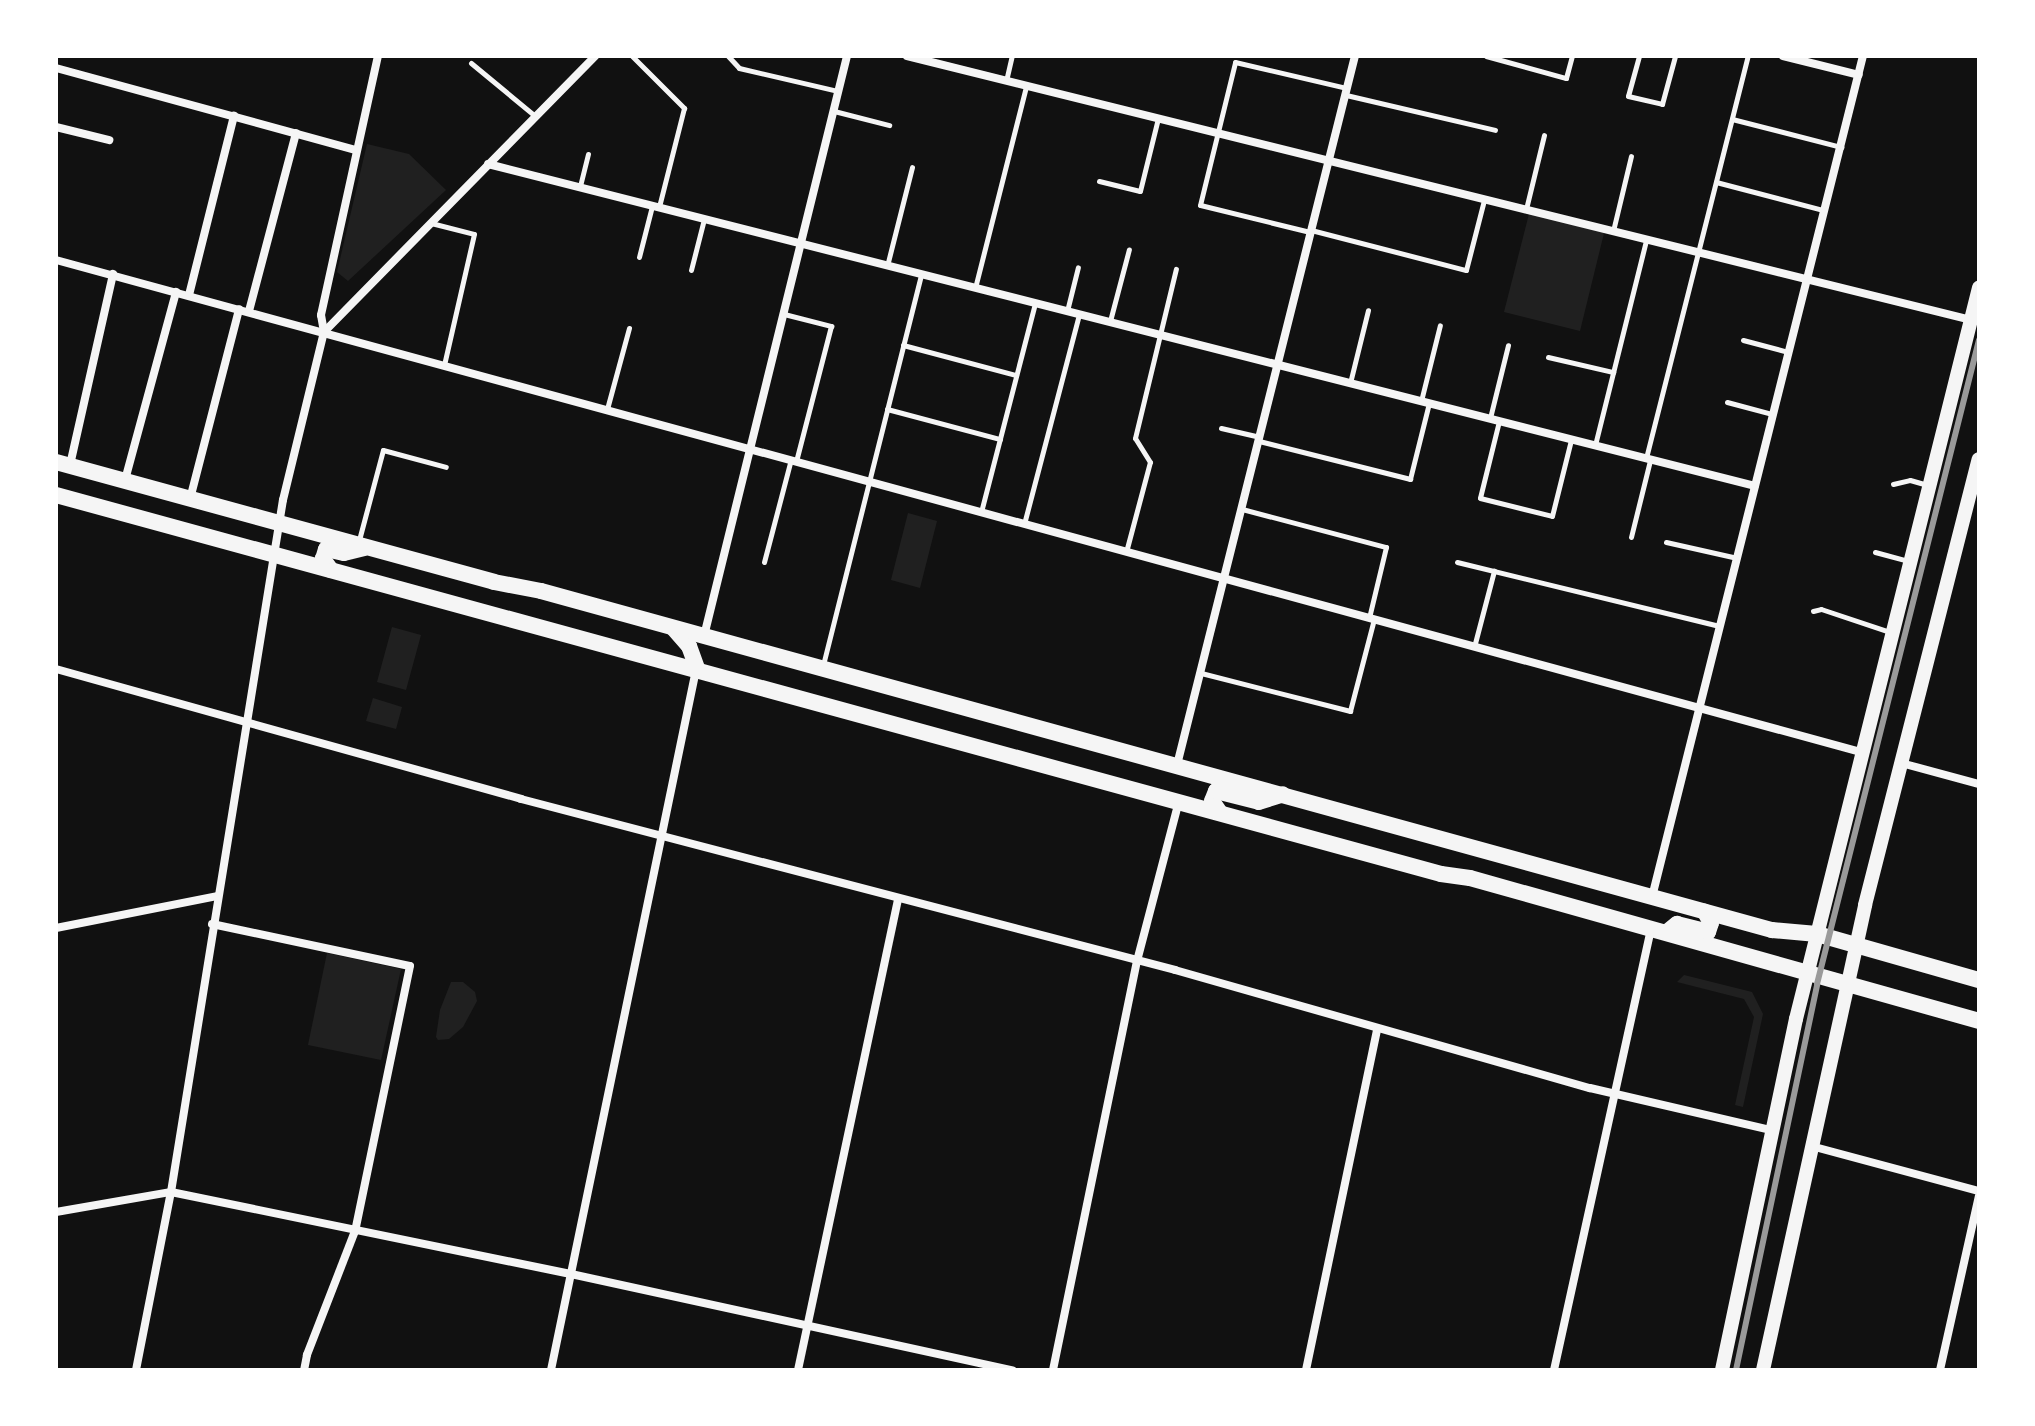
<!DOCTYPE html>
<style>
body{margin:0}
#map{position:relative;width:2035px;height:1426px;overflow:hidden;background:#111;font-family:Rubik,sans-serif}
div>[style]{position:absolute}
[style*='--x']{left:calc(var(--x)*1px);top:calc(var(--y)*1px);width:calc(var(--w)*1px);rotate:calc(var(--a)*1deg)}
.green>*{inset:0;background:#202020}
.service>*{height:5px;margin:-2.5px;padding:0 2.5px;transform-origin:2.5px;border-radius:2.5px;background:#f5f5f5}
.minor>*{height:8px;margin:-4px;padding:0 4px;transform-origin:4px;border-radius:4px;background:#f5f5f5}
.secondary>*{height:14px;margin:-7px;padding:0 7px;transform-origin:7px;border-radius:7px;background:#f5f5f5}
.primary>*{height:16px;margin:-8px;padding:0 8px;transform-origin:8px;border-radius:8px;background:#f5f5f5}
.rail>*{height:6px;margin:-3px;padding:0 3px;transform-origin:3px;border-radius:3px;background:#9a9a9a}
span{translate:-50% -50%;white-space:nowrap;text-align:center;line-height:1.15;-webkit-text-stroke:8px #fff;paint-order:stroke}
.frame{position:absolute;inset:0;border:58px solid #fff;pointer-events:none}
</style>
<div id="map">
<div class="green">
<i style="clip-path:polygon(367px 144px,409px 154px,446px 190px,348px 281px,337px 272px)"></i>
<i style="clip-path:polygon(1530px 210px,1605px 229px,1580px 331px,1504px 312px)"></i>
<i style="clip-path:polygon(908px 513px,937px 521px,920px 588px,891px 580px)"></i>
<i style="clip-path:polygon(392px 627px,421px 635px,406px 690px,377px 682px)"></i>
<i style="clip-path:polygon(373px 698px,402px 707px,396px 729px,366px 721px)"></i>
<i style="clip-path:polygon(327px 953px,401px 969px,381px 1060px,308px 1045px)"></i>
<i style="clip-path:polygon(1684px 975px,1752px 992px,1763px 1014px,1743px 1107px,1735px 1105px,1754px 1017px,1744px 999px,1677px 982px)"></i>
<i style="clip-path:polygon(451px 982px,463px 982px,475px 992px,477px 1001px,463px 1027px,449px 1039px,438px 1040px,436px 1037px,440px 1010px)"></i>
</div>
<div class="service">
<i style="--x:632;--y:56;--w:74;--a:45"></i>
<i style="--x:684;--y:108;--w:102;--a:104.2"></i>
<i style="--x:728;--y:56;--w:16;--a:47"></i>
<i style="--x:739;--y:68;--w:102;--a:13.1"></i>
<i style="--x:1486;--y:56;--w:83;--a:15.4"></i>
<i style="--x:1566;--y:78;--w:23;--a:-75"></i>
<i style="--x:1639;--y:56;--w:41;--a:105.4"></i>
<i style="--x:1628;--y:96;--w:35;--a:13"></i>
<i style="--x:1662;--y:104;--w:50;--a:-74.8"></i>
<i style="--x:471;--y:63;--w:83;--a:39.6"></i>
<i style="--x:1006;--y:81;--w:26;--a:-77"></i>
<i style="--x:1346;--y:95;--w:153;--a:13.2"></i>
<i style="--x:834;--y:111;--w:57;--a:14.3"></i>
<i style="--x:1732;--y:119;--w:113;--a:14.4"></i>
<i style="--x:1099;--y:181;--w:42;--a:13.7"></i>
<i style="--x:1140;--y:191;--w:75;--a:-76.1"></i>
<i style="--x:1716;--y:182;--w:111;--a:14.7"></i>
<i style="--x:580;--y:186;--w:33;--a:-76"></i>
<i style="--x:1526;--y:209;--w:76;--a:-76.3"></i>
<i style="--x:431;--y:223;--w:44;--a:14.3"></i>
<i style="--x:474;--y:234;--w:134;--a:102.9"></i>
<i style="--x:1311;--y:230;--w:160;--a:14.5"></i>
<i style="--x:1466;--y:270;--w:72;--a:-75.6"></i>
<i style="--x:1613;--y:231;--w:77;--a:-76.5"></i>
<i style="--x:1310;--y:232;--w:113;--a:-166.2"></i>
<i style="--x:1200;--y:205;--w:147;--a:-76.2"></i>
<i style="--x:1235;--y:62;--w:115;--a:13.1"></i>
<i style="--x:639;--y:257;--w:53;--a:-75.7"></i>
<i style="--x:887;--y:266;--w:102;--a:-75.8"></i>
<i style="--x:691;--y:270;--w:53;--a:-75.7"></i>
<i style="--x:975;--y:288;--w:208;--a:-75.8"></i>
<i style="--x:1067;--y:311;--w:45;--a:-76"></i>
<i style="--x:784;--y:314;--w:49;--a:14.3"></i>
<i style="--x:831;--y:326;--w:139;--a:104.5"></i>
<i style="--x:1110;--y:321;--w:74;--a:-75.2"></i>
<i style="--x:1743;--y:340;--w:47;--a:14.9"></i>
<i style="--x:903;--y:345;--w:117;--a:14.9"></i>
<i style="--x:1548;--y:357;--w:67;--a:13"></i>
<i style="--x:1350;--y:383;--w:75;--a:-76.1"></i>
<i style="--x:1421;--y:401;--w:78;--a:-76"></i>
<i style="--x:1727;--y:402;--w:47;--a:14.9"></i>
<i style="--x:607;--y:409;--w:84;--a:-74.8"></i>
<i style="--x:887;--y:409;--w:117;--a:14.9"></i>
<i style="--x:1490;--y:418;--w:75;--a:-76.1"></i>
<i style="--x:1499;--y:421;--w:79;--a:103.9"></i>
<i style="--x:1480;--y:498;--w:74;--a:14"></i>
<i style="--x:1552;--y:516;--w:78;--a:-76"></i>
<i style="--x:1221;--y:428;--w:39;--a:13"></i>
<i style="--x:1259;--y:441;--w:156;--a:14.1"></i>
<i style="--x:1410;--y:479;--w:78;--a:-76"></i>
<i style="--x:1595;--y:445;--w:211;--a:-76"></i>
<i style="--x:1646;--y:458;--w:415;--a:-75.8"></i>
<i style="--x:1893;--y:484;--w:17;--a:-13"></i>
<i style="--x:1910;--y:480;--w:19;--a:16"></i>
<i style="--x:1242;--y:509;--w:149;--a:14.8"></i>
<i style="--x:1386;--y:547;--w:73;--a:103.5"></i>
<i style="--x:981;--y:512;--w:216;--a:-75.5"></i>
<i style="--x:1024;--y:524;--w:217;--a:-75.3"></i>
<i style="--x:1631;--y:537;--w:79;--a:-76.1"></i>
<i style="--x:359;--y:540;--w:93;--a:-75.1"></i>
<i style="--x:383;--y:450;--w:65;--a:15.1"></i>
<i style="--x:1666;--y:542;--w:73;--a:12.7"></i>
<i style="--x:1126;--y:552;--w:93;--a:-75.1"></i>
<i style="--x:1150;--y:462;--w:28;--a:-122"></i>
<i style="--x:1135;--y:438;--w:174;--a:-76.4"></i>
<i style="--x:1875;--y:552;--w:35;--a:15"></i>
<i style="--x:764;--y:562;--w:106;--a:-75.3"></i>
<i style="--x:1457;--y:562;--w:270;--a:13.7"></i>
<i style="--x:1813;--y:611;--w:8;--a:-14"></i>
<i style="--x:1821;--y:609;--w:73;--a:18.4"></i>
<i style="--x:1474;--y:647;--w:79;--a:-75.3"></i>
<i style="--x:823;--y:665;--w:402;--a:-75.9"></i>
<i style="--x:1201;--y:673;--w:154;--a:14.3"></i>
<i style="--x:1350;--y:711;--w:95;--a:-75.4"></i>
</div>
<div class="minor">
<i style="--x:907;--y:56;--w:1096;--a:13.93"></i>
<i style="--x:1783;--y:56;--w:78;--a:14"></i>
<i style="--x:56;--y:68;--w:311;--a:15.3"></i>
<i style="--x:56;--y:127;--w:55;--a:13.8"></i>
<i style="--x:488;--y:164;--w:1307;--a:14.26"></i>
<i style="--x:56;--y:260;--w:1871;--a:15.25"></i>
<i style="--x:189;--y:295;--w:185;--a:-75.9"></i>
<i style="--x:249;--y:311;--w:184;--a:-75.2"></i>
<i style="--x:324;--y:332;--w:387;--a:-45.5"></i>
<i style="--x:70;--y:465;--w:196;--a:-77.3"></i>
<i style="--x:125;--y:480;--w:195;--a:-74.8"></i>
<i style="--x:190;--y:499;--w:196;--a:-75.5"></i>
<i style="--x:704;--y:636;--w:597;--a:-76.15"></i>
<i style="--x:56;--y:669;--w:483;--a:15.6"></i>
<i style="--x:521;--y:799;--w:676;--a:14.65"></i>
<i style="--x:1175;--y:970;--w:431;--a:15.9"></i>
<i style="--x:1590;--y:1088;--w:186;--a:13.1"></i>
<i style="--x:1901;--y:763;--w:81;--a:15.1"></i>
<i style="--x:1177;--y:765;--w:731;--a:-75.91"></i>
<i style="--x:1652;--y:897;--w:867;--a:-75.92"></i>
<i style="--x:212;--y:924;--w:202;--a:12"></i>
<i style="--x:410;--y:966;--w:271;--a:101.7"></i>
<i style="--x:355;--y:1231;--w:133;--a:111.2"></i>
<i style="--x:307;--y:1355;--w:15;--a:101"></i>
<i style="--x:56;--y:928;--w:164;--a:-11.2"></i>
<i style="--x:1811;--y:1146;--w:174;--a:15"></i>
<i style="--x:56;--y:1212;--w:117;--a:-9.9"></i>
<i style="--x:171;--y:1192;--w:408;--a:11.6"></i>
<i style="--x:571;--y:1274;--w:452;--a:12.3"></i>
<i style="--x:136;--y:1370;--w:181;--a:-78.9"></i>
<i style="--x:171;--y:1192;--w:701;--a:-80.81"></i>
<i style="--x:283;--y:500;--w:173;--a:-76.3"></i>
<i style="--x:324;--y:332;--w:17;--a:-100"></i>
<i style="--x:321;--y:315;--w:265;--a:-77.6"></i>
<i style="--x:551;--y:1370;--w:715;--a:-78.3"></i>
<i style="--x:798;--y:1370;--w:482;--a:-78"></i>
<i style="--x:1053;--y:1370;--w:418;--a:-78.4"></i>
<i style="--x:1137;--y:961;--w:165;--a:-75.3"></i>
<i style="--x:1306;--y:1370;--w:348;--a:-78.2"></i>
<i style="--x:1554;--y:1370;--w:451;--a:-77.6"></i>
<i style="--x:1940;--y:1370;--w:178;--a:-77.4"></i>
</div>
<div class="secondary">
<i style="--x:1722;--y:1370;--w:359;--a:-78.1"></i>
<i style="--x:1796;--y:1019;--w:754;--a:-75.95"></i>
<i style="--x:1763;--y:1370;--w:476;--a:-77.6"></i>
<i style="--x:1865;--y:905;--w:460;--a:-75.7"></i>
</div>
<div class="primary">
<i style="--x:56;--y:462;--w:454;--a:15.3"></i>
<i style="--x:494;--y:582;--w:48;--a:10.8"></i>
<i style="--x:541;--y:591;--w:1277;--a:15.4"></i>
<i style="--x:1772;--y:930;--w:45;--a:5.1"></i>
<i style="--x:1817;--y:934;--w:168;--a:15.9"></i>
<i style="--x:56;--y:495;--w:1436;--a:15.3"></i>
<i style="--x:1441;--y:874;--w:29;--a:8"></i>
<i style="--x:1470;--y:878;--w:529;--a:15.69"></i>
<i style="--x:331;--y:570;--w:14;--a:-126"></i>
<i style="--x:323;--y:559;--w:10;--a:-73"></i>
<i style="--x:326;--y:549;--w:18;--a:13"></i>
<i style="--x:344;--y:553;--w:21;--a:-14"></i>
<i style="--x:674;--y:629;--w:23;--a:49"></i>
<i style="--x:689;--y:646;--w:23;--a:70"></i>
<i style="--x:1219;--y:811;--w:12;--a:-125"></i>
<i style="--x:1212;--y:801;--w:11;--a:-68"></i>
<i style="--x:1216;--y:791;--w:44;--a:14.3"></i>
<i style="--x:1259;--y:802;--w:25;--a:-18"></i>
<i style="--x:1667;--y:932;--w:13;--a:-39"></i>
<i style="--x:1677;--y:924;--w:32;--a:14"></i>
<i style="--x:1708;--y:932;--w:9;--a:-72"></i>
<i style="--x:1711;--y:923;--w:13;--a:-119"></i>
</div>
<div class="rail">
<i style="--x:1736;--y:1370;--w:394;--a:-78.1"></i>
<i style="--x:1817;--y:984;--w:664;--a:-75.88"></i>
</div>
<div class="frame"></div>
</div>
